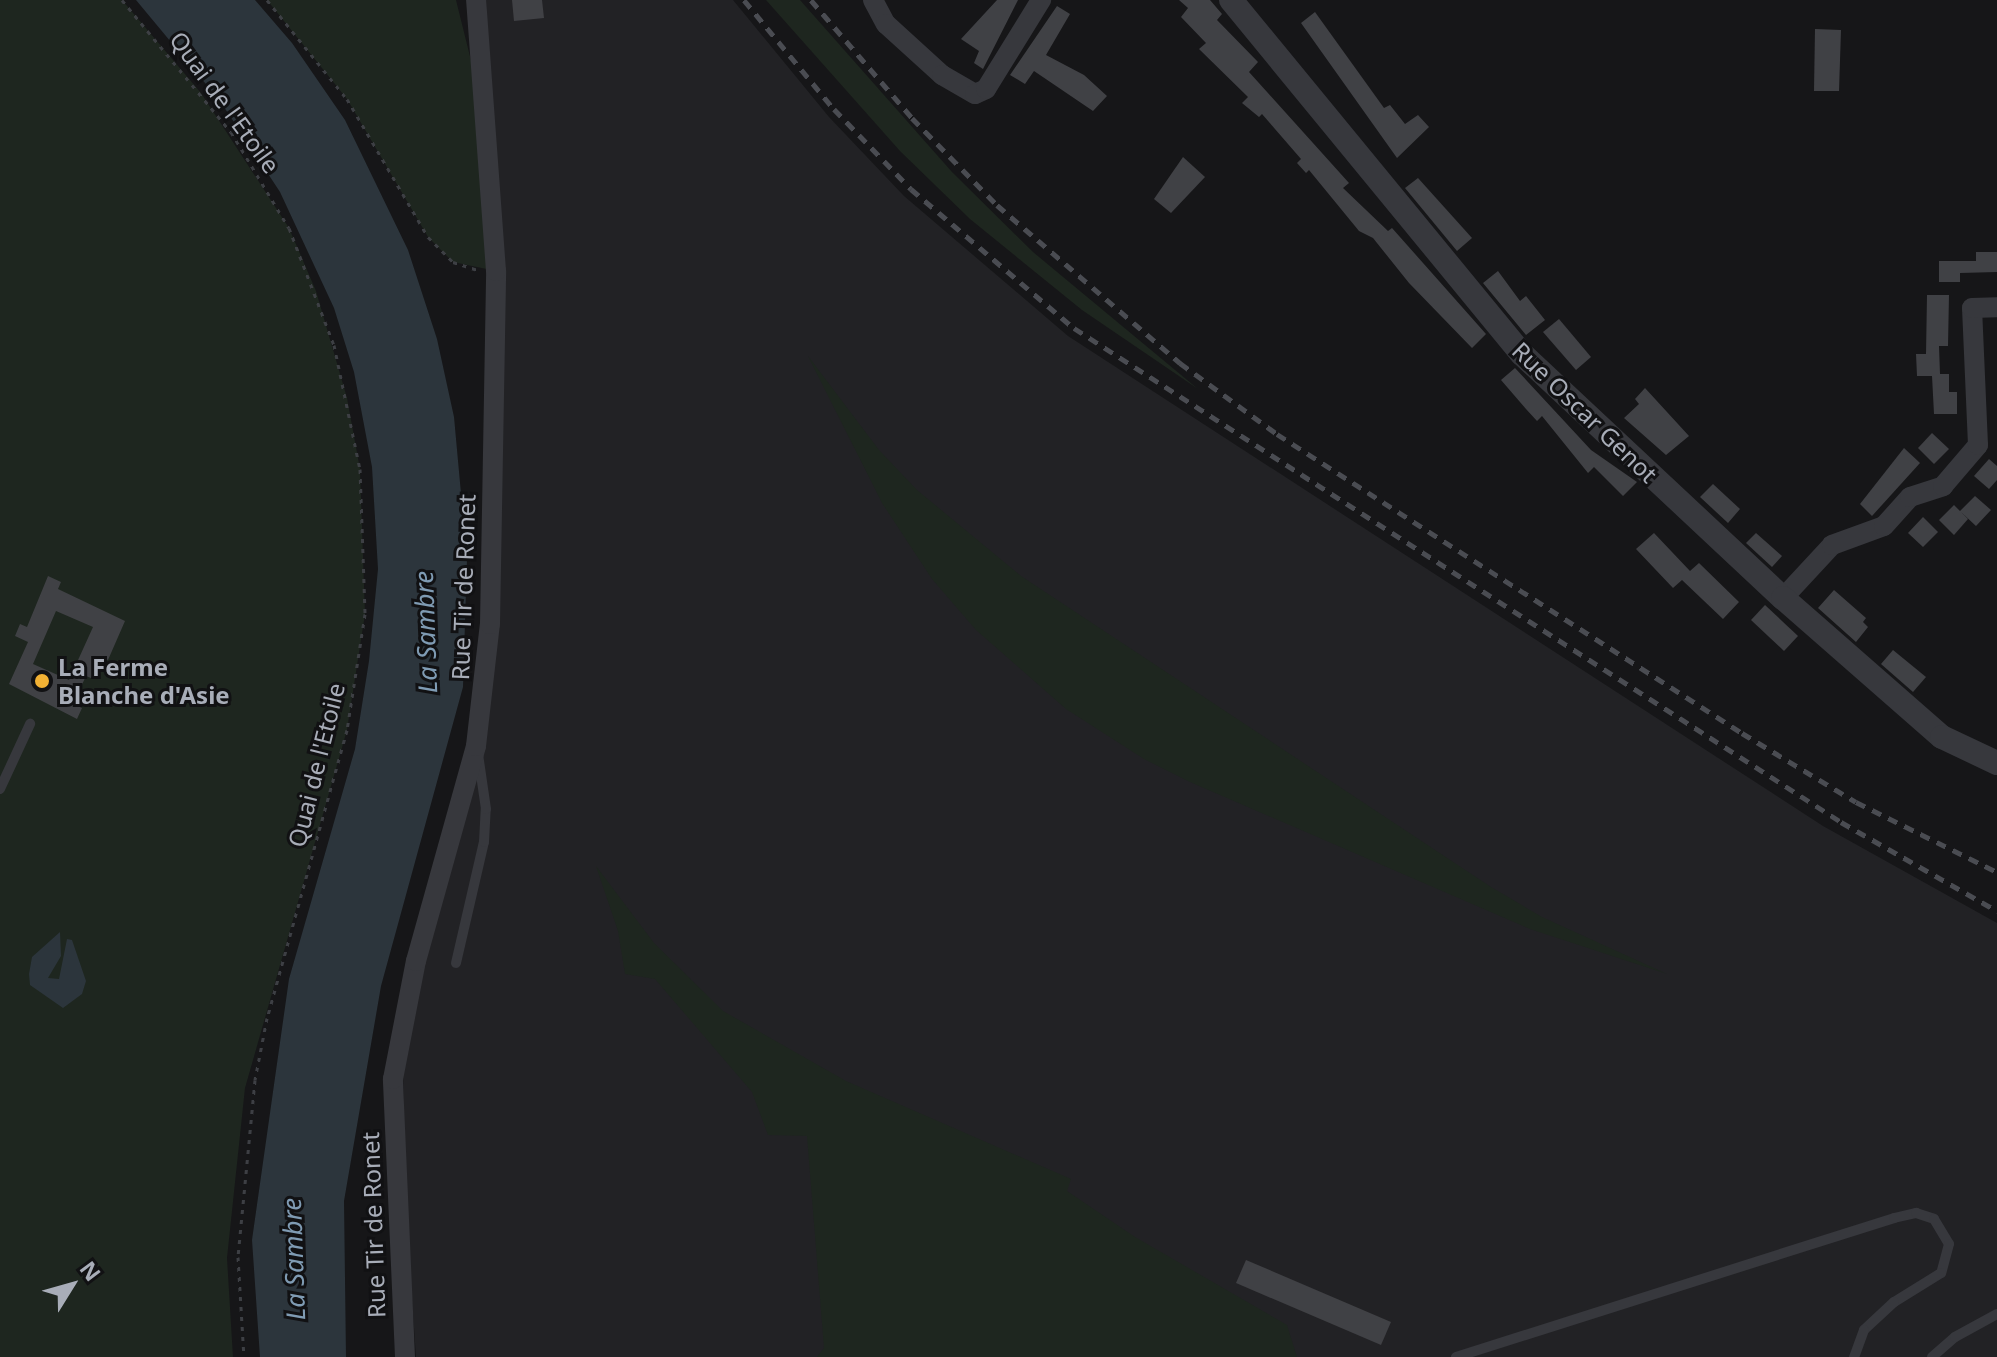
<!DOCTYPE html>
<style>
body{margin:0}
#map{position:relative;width:1997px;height:1357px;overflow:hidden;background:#161618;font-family:"Noto Sans",sans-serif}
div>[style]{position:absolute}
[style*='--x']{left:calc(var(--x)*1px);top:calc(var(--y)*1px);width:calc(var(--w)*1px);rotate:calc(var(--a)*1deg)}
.built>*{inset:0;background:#222225}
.green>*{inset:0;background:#1e261f}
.water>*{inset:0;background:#2c353c}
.building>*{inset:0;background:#404145}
.path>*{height:3px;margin-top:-1.5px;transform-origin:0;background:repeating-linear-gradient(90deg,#3d3f44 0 4px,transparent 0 10px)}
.service>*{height:10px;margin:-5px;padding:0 5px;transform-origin:5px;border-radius:5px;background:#37383d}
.minor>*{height:20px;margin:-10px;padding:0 10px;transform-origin:10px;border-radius:10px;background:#37383d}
.tertiary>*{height:24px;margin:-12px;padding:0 12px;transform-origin:12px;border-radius:12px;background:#37383d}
.rail>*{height:5px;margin-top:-2.5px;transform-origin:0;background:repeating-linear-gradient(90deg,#4a4c52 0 10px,transparent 0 18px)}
.dots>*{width:22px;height:22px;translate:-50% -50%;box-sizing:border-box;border:4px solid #111113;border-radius:50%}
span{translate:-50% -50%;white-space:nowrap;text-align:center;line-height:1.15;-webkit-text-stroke:6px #111113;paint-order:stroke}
.street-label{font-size:24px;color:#a8adb8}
.poi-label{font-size:24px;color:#a8adb8;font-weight:700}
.left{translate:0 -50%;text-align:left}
.water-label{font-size:26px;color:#7f9bb3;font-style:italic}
.north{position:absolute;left:32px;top:1245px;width:80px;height:80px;-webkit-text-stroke:6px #111113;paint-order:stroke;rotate:53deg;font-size:22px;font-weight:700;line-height:32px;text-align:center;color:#a8adb8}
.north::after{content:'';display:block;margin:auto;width:28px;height:36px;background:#a8adb8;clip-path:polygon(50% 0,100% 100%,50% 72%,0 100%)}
</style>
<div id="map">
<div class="built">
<i style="clip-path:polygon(486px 0,733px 0,829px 117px,904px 196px,1068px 336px,1823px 826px,1997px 923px,1997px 1357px,416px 1357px,405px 1197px,403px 1074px,422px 965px,485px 737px,499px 576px)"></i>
</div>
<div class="green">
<i style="clip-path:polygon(0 0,122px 0,201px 93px,289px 228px,316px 291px,347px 398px,360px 469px,365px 614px,347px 730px,245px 1088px,227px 1258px,233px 1357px,0 1357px)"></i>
<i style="clip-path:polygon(267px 0,456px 0,489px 133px,496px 271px,453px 262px,428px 237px,347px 99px)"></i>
<i style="clip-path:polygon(766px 0,800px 0,952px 172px,1033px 252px,1198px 389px,1082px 310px,970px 219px,900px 151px)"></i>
<i style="clip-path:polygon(808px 356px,879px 450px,917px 490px,1021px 576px,1491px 887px,1542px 917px,1667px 974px,1530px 929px,1190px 782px,1144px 759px,1066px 709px,976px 630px,932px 579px,882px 503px)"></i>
<i style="clip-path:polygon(596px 866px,654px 943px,723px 1011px,846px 1081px,1071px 1179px,1067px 1191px,1135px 1237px,1287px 1325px,1297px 1357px,817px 1357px,824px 1348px,807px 1136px,768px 1135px,752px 1092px,655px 979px,625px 974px,618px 931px)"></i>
</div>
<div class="water">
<i style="clip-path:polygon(136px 0,255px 0,292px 43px,345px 120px,408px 250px,437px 339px,454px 417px,467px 559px,463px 687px,381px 986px,344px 1201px,346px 1357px,260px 1357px,252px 1240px,289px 979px,355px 749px,369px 661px,378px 569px,372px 467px,354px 372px,334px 308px,280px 192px,220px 101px)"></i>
<i style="clip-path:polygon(60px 932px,61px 956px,48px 978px,59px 979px,67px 939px,72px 940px,86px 981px,82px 994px,63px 1008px,30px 985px,29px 974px,32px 957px)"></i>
</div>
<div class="building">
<i style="clip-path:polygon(512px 0,542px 0,544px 18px,514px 21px)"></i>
<i style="clip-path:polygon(997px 0,1018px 0,983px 69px,974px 63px,979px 51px,961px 39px)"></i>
<i style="clip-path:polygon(1179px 0,1210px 0,1222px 14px,1217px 20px,1258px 62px,1249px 72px,1349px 183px,1343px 188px,1388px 231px,1392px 228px,1486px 334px,1472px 348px,1409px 283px,1373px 238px,1359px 231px,1309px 170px,1306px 173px,1297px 163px,1301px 159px,1262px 114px,1259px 117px,1242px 103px,1248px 97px,1199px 49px,1206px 43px,1181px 17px,1188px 8px)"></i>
<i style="clip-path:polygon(1057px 6px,1070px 14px,1046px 55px,1084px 75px,1107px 96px,1093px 111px,1034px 71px,1025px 84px,1010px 75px)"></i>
<i style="clip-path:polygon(1315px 12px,1384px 108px,1390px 105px,1405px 124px,1418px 115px,1429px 127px,1397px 158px,1301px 23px)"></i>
<i style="clip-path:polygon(1815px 29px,1841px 30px,1839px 91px,1814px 91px)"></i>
<i style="clip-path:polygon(1183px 157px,1205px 177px,1171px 213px,1154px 199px)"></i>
<i style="clip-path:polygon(1418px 178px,1472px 238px,1457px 251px,1405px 188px)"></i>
<i style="clip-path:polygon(1976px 252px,1997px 252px,1997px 272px,1960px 273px,1960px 282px,1939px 282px,1939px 261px,1976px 261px)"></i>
<i style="clip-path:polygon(1498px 271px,1520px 301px,1526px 296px,1545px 320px,1526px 335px,1483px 283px)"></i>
<i style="clip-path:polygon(1927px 295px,1949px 295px,1948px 346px,1939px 346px,1940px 374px,1949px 374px,1949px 392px,1957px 392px,1957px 414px,1934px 414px,1932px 376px,1917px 376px,1916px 354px,1926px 354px)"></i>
<i style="clip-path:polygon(1559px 319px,1591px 357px,1576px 370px,1543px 332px)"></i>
<i style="clip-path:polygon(1515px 368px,1591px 450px,1637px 482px,1623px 496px,1594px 467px,1588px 473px,1542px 416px,1537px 421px,1526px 409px,1501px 380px)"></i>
<i style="clip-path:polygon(1645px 388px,1689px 436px,1666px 455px,1624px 418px,1639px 404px,1635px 399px)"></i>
<i style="clip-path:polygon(1932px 433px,1949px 449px,1934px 464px,1918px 448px)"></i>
<i style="clip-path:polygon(1904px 448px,1920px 463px,1872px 516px,1860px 504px)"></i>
<i style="clip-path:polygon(1989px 459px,1997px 466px,1997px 480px,1989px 489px,1974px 476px)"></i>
<i style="clip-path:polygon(1713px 484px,1740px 509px,1728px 523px,1700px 497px)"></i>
<i style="clip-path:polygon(1975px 496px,1991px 510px,1976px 526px,1961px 512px,1968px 519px,1954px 535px,1939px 520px,1954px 505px,1960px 511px)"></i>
<i style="clip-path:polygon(1923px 517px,1938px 532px,1923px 547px,1908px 533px)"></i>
<i style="clip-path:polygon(1654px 533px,1690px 571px,1699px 563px,1739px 602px,1723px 619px,1682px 580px,1673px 588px,1636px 549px)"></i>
<i style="clip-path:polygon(1756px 533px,1782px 556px,1772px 567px,1746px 543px)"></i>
<i style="clip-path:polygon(evenodd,48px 576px,61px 582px,58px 589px,125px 621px,108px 660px,101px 657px,91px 678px,86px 676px,73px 704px,82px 708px,77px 719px,9px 684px,28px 642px,15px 636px,20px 624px,27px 627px,48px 576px,56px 611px,93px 627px,69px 680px,33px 664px,56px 611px)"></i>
<i style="clip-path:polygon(1834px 590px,1866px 618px,1863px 622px,1868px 627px,1856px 642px,1818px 608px)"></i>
<i style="clip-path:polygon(1765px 605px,1798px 636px,1784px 651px,1751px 620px)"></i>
<i style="clip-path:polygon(1893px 650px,1926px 677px,1913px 692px,1881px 664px)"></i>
<i style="clip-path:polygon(1246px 1260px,1391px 1322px,1381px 1345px,1236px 1283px)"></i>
</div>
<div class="path">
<i style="--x:122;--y:0;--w:171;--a:50.5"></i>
<i style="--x:231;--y:132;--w:112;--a:58.9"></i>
<i style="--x:289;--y:228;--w:125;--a:69"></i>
<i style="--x:334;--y:345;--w:127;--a:78.2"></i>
<i style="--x:360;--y:469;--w:145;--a:88"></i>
<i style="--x:365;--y:614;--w:117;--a:98.8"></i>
<i style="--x:347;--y:730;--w:299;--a:105.5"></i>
<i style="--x:267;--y:1018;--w:63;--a:101"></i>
<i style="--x:255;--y:1080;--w:178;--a:95.5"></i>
<i style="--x:238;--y:1257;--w:100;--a:86.6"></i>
<i style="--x:267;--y:0;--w:127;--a:51.1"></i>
<i style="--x:347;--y:99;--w:160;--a:59.6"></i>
<i style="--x:428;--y:237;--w:35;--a:45"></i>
<i style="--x:453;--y:262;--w:25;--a:18"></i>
</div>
<div class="service">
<i style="--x:0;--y:789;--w:72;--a:-65.2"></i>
<i style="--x:456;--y:963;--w:124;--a:-77"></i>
<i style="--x:484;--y:842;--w:33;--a:-87"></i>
<i style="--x:486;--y:809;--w:56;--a:-98.3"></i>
<i style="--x:1456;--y:1357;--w:460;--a:-17.6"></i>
<i style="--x:1894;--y:1218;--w:23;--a:-13"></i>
<i style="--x:1916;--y:1213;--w:19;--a:18"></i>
<i style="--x:1934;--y:1219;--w:29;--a:59"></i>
<i style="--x:1949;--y:1244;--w:30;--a:105"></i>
<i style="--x:1941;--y:1273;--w:55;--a:148.3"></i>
<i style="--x:1894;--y:1302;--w:41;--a:137"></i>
<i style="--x:1864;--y:1330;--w:29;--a:110"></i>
<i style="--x:1932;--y:1357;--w:30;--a:-41"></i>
<i style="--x:1955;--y:1337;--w:48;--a:-28.7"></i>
</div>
<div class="minor">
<i style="--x:873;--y:0;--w:27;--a:62"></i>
<i style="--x:886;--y:24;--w:76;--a:42.3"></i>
<i style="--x:942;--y:75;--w:38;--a:30"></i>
<i style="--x:975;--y:94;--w:12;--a:-24"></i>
<i style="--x:986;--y:89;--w:105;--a:-58.3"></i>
<i style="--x:1783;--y:598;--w:72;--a:-47.2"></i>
<i style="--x:1832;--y:545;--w:55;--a:-20.1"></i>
<i style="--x:1884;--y:526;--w:39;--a:-48"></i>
<i style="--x:1910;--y:497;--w:35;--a:-18"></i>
<i style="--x:1943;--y:486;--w:54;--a:-49.5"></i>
<i style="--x:1978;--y:445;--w:137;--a:-92.5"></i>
<i style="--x:1972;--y:308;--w:25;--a:-2"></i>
<i style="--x:405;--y:1357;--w:278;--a:-92.5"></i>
<i style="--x:393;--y:1079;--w:120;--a:-79"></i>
<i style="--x:416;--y:961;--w:223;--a:-74.4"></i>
<i style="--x:476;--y:746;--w:123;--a:-83.5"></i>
<i style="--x:490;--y:624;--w:353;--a:-89"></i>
<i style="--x:496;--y:271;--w:272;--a:-94.2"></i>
</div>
<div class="tertiary">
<i style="--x:1231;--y:0;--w:458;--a:50.6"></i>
<i style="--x:1522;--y:354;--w:357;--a:43.1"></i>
<i style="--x:1783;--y:598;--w:211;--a:41.2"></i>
<i style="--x:1942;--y:737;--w:61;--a:25.3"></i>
</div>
<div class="rail">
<i style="--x:744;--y:0;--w:141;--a:50.5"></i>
<i style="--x:834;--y:109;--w:111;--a:46.1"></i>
<i style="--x:911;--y:189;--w:214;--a:40.5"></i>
<i style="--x:1074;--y:328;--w:912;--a:32.78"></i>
<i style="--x:1841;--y:822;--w:180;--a:29.7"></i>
<i style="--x:811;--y:0;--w:155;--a:49.4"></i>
<i style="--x:912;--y:118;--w:122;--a:45.7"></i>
<i style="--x:997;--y:205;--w:242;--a:40.8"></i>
<i style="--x:1180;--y:363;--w:120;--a:36.2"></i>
<i style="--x:1277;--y:434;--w:553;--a:32.74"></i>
<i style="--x:1742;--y:733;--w:133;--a:31.2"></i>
<i style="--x:1856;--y:802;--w:157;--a:26.4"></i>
</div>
<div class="dots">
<i style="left:42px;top:681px;background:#f2b134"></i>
</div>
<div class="street-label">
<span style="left:225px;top:102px;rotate:54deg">Quai de l'Etoile</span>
<span style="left:1585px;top:412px;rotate:44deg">Rue Oscar Genot</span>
<span style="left:463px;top:587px;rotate:-88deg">Rue Tir de Ronet</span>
<span style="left:316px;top:765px;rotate:-76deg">Quai de l'Etoile</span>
<span style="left:373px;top:1225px;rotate:-92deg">Rue Tir de Ronet</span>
</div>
<div class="poi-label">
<span class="left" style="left:58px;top:681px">La Ferme<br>Blanche d'Asie</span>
</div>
<div class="water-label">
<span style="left:426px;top:632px;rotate:-92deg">La Sambre</span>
<span style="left:294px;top:1259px;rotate:-92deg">La Sambre</span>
</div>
<div class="north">N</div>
</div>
